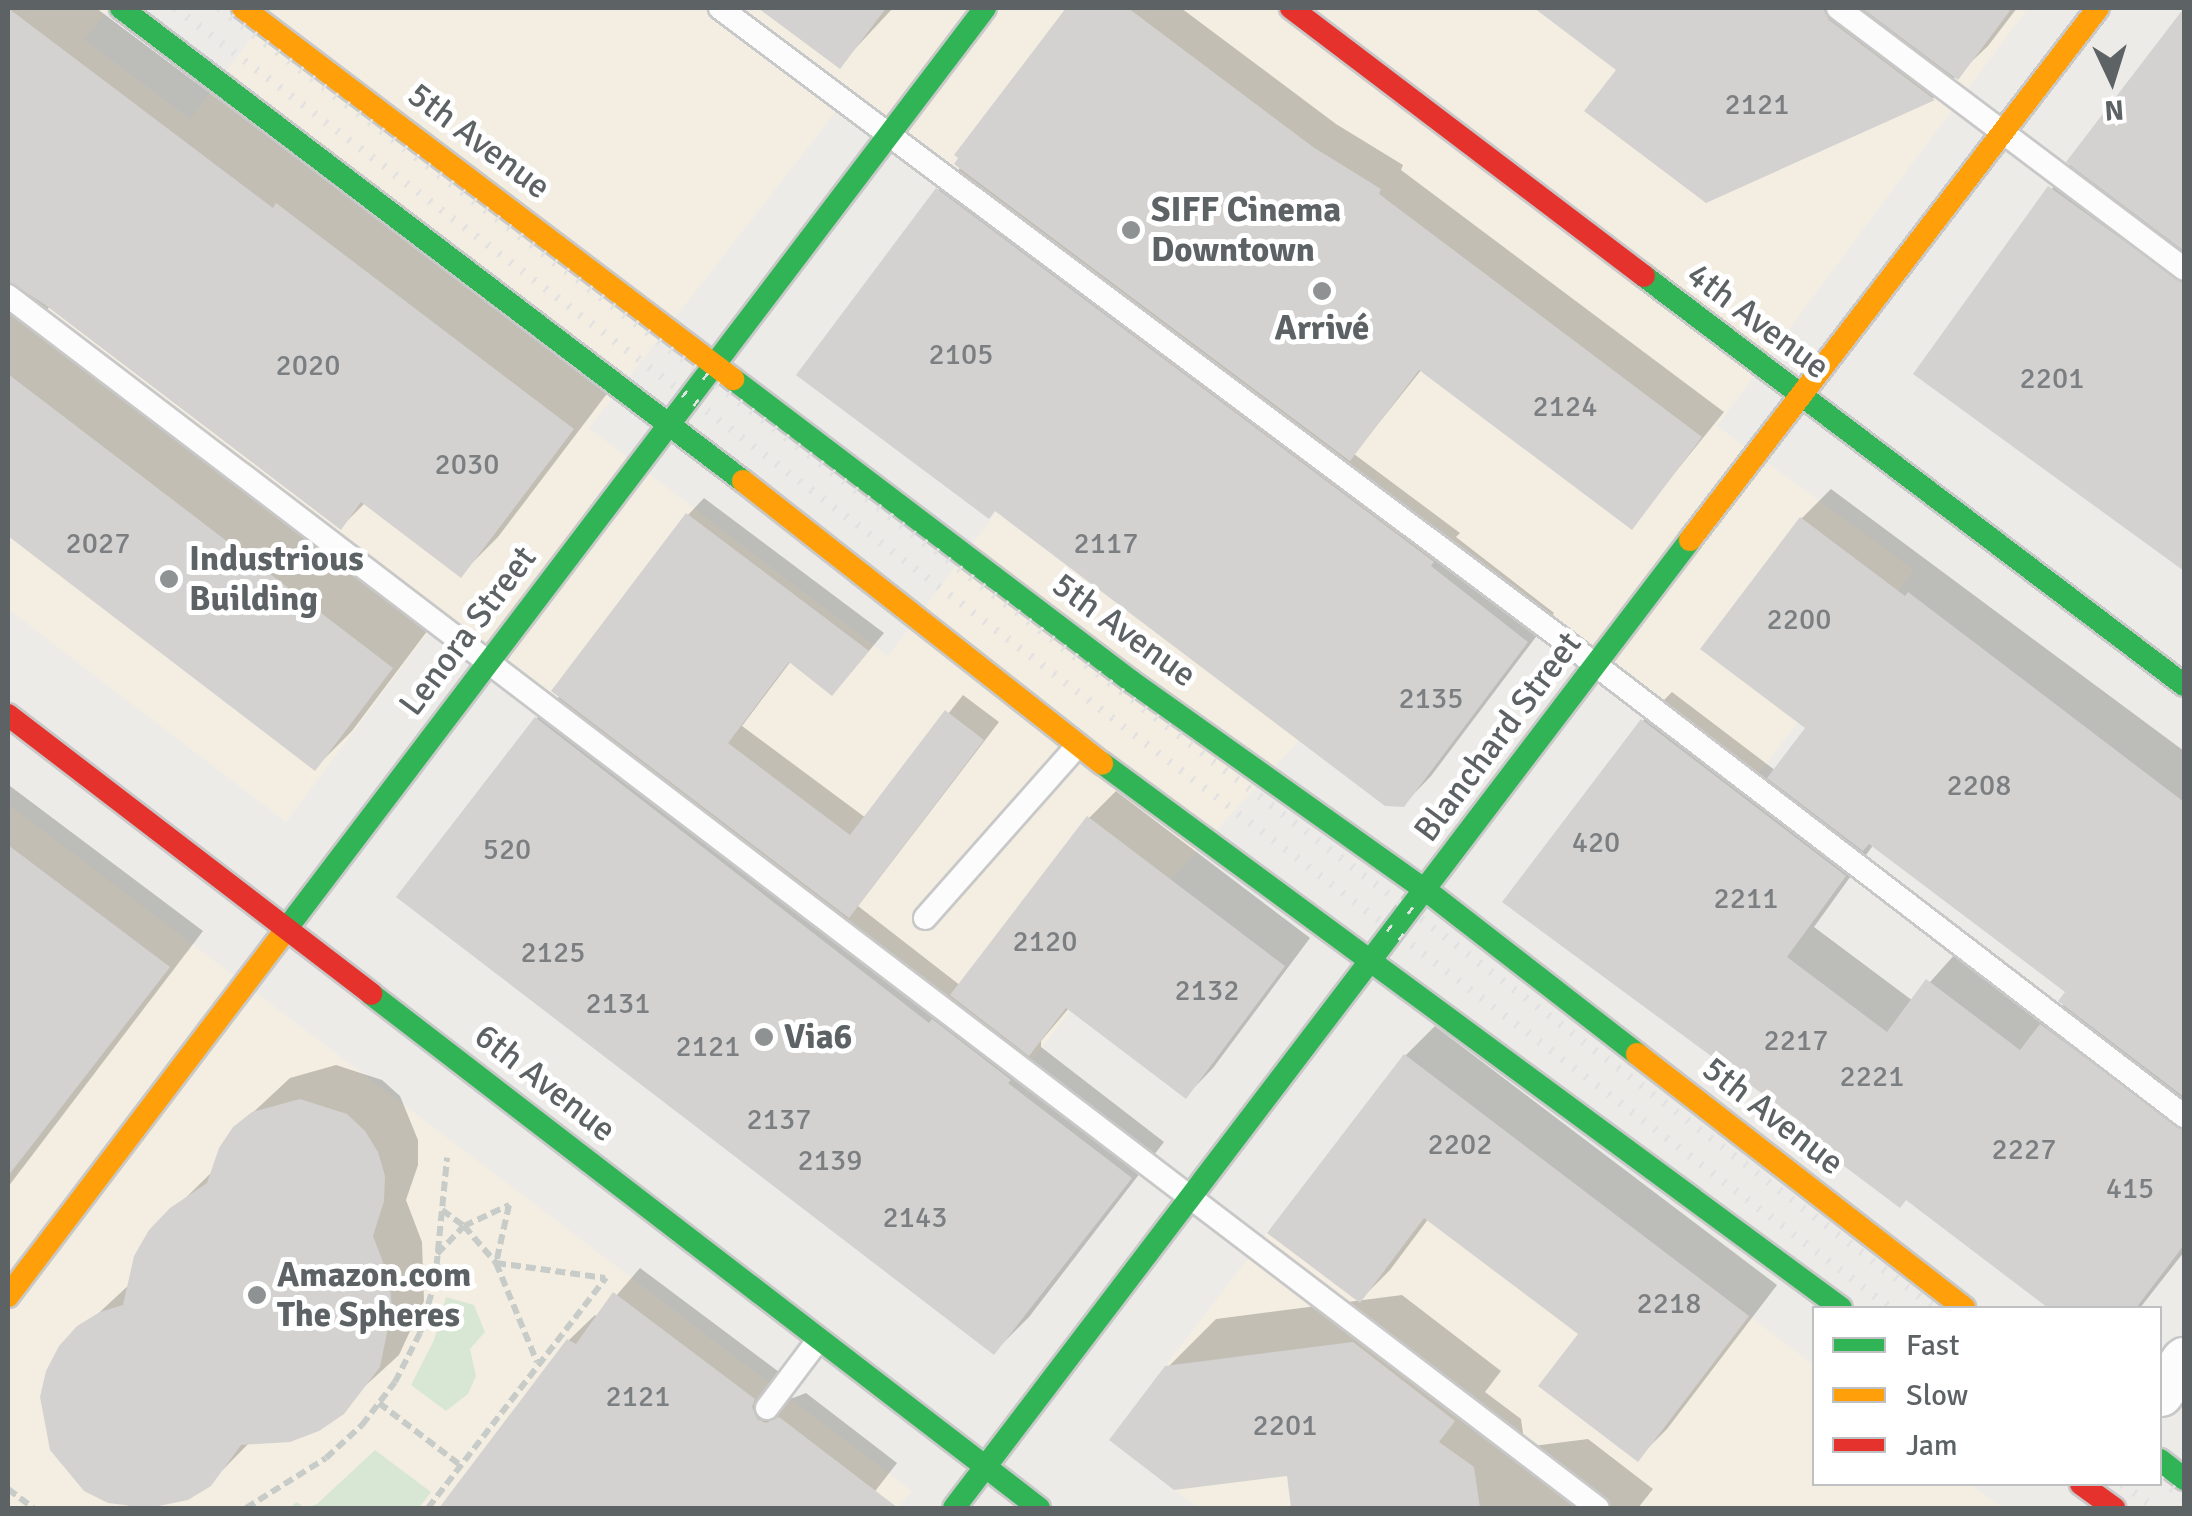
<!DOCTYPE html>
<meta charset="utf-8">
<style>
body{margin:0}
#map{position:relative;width:2192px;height:1516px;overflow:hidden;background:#ecebe8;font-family:Signika,sans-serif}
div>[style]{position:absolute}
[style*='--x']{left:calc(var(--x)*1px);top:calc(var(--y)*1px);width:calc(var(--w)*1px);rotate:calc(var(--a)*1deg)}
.commercial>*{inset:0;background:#f4eee2}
.green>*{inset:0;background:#d8e7d4}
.shadow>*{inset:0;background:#0003}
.building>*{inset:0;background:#d3d2d1}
.path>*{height:6px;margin-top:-3px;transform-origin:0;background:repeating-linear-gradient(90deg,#c7ccc9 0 10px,transparent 0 15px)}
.roads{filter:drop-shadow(2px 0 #c7c8c7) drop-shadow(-2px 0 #c7c8c7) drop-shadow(0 2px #c7c8c7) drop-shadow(0 -2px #c7c8c7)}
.lane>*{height:22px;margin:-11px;padding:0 11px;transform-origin:11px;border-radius:11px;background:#fcfcfc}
.street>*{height:45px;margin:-22.5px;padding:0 22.5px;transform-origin:22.5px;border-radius:22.5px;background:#fcfcfc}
.fast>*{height:22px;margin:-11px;padding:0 11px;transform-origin:11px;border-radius:11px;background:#30b455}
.slow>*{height:22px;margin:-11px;padding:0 11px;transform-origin:11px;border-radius:11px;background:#ff9f0a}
.jam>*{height:22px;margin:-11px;padding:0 11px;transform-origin:11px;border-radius:11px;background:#e5322d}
.rail>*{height:8px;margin-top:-4px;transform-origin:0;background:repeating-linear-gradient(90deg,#e3e2e2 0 2.5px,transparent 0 14.5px)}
.dots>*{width:28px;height:28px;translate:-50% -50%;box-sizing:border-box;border:5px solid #fff;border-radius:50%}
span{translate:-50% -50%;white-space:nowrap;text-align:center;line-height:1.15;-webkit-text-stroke:10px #fff;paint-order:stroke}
.number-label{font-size:30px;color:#7c7f81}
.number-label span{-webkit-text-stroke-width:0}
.street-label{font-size:35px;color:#5d6265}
.poi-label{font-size:35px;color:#5d6265;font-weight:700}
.left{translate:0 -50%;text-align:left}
.frame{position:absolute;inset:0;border:10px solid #5d6265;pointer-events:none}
.legend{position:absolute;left:1812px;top:1306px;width:350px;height:180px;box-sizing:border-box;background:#fff;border:2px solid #bec0c1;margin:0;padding:12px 18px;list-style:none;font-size:30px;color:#5d6265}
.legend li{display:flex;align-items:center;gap:20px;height:50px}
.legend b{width:50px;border:2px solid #bec0c1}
.north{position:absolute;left:2062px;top:30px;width:100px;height:100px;-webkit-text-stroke:8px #fff;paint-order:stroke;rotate:176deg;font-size:28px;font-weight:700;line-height:40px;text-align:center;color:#5d6265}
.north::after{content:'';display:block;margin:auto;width:35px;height:45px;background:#5d6265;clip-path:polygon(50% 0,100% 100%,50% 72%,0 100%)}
</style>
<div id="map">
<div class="commercial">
<i style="clip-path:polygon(8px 8px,109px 8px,85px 40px,190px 119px,274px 8px,2028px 8px,1717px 426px,1914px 570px,1757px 776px,852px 91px,589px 428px,888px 656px,1135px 328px,1439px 556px,1295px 745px,1173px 877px,1027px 1067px,441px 615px,286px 822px,8px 609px)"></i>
<i style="clip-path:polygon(8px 804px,912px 1491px,898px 1508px,8px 1508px)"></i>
<i style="clip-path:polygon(1404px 1054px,1814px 1365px,1814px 1484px,1970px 1484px,2002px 1507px,1198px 1508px,1109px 1440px)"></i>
</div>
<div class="green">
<i style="clip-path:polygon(446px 1297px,474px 1305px,485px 1332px,470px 1349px,476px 1376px,468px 1394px,446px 1411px,411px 1385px,434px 1340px)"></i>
<i style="clip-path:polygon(375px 1450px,431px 1492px,419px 1508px,288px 1508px,297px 1502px,305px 1508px,317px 1504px)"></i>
</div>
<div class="shadow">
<i style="clip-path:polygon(8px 8px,96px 8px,609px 391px,498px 537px,461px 574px,366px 502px,341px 527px,50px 306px,32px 328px,428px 630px,352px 731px,315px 768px,8px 534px)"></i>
<i style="clip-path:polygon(762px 8px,893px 8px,839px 66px)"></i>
<i style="clip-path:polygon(1069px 8px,1181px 8px,1336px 124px,1403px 165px,1401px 170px,1724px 412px,1631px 527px,1422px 369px,1354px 454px,1460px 533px,1456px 537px,1554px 613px,1431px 776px,1403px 805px,938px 190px,961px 167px,958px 155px)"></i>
<i style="clip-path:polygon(1538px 8px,2017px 8px,1988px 46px,1933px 98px,1706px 200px,1619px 69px)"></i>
<i style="clip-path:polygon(2184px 10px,2184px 568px,1916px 373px)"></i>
<i style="clip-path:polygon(evenodd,1831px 489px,2184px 751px,2184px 1252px,2140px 1308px,2052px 1308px,1809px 1126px,1643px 721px,1672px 692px,1776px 771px,1808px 728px,1703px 648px,1802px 518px,1831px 489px,1874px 844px,2068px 991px,2065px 1003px,2048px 1020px,1957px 952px,1913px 1001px,1814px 927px,1874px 844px)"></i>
<i style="clip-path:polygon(704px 498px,884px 633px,848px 676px,791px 661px,742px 726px,866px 818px,963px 695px,999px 722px,858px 906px,961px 986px,1089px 818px,1116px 791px,1310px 938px,1213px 1068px,1186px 1096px,1069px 1008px,1041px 1041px,1041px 1047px,1164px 1142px,1029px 1317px,994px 1352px,400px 896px,537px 718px,561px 695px,688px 515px)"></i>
<i style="clip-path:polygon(10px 786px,203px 931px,8px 1187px,8px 788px)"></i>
<i style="clip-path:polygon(1435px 1026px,1777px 1285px,1667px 1429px,1637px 1459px,1581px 1334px,1429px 1218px,1390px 1270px,1360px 1300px,1405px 1056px)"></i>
<i style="clip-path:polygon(336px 1065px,382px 1080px,400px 1096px,418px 1140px,418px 1165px,406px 1200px,422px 1242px,424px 1301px,399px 1355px,318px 1429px,250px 1442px,209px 1484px,187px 1498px,135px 1507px,109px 1501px,61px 1348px,130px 1284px,151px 1232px,215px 1169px,235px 1129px,290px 1078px)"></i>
<i style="clip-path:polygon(640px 1268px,779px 1372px,777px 1380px,782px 1394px,793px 1398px,806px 1393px,897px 1463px,862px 1508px,442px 1508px,569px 1340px,595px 1315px,598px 1317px)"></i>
<i style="clip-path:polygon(1402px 1295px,1501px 1371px,1485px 1392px,1521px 1419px,1525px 1447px,1588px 1439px,1653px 1489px,1638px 1508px,1305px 1508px,1336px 1467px,1167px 1368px,1216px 1319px)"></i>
</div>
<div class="building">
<i style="clip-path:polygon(8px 8px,273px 208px,276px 203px,574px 429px,461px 578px,361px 502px,341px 530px,44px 304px,8px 281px)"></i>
<i style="clip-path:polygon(758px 8px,886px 8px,840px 69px)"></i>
<i style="clip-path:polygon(1066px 8px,1128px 8px,1313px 147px,1381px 189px,1379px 194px,1702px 437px,1632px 530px,1419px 370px,1350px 461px,954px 164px,958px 158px,954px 155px)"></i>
<i style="clip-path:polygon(1534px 8px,1823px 8px,1829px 20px,1935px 100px,1706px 203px,1584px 111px,1616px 70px)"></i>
<i style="clip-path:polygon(1862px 8px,2012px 8px,1958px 80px)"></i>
<i style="clip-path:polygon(2184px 8px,2184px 251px,2066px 162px)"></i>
<i style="clip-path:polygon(2048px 186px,2184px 284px,2184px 571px,1913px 374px)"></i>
<i style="clip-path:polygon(936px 188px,1434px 562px,1431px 566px,1528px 642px,1404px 807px,1385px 806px,995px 511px,989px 519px,796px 375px)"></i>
<i style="clip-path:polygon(8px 374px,393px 668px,315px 771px,8px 536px)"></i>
<i style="clip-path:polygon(686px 513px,869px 651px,832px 696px,789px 662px,728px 743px,850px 835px,945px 710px,984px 740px,849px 918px,551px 691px)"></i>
<i style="clip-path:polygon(1800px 517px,1905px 596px,1908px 592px,2184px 802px,2184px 1097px,2058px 1001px,2065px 992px,1869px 844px,1863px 851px,1767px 778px,1805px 728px,1700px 649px)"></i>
<i style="clip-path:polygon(535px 717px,929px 1023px,932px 1019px,1011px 1080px,1008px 1083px,1132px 1178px,994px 1355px,396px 897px)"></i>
<i style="clip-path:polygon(1641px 719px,1846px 876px,1787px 957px,1887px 1032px,1926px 979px,2020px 1050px,2040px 1024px,2184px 1131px,2184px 1245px,2136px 1308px,2048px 1308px,1906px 1200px,1900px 1208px,1800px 1133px,1806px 1126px,1502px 902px)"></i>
<i style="clip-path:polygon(1087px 816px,1285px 966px,1186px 1099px,1066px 1008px,1029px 1056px,950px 995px)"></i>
<i style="clip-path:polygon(8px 845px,170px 967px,8px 1176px)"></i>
<i style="clip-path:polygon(1404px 1054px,1749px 1316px,1638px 1462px,1538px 1386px,1578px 1334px,1424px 1218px,1360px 1303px,1267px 1233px)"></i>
<i style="clip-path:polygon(300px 1099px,347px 1114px,365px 1131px,378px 1152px,385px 1176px,384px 1201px,373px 1236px,389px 1278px,392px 1308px,380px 1367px,344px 1414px,319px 1431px,290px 1442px,241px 1445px,211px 1486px,188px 1500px,149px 1508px,108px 1503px,84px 1491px,50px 1450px,40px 1397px,46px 1371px,59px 1346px,77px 1326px,100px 1312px,123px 1305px,134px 1256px,149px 1230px,170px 1208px,207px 1183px,219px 1148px,233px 1127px,252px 1112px)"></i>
<i style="clip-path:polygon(613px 1292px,755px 1399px,752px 1407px,757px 1419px,766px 1423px,779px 1417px,898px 1508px,439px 1508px,567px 1339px,576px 1344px)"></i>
<i style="clip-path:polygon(1353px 1342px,1455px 1421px,1439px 1442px,1474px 1467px,1480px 1508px,1291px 1508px,1287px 1476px,1174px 1490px,1109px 1440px,1165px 1366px)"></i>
</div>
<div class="path">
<i style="--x:442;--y:1210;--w:27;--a:36"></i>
<i style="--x:464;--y:1226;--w:49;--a:49.1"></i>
<i style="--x:496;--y:1263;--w:107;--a:67.5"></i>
<i style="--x:437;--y:1254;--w:39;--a:-46"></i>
<i style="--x:464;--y:1226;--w:50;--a:-25"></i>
<i style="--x:509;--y:1205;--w:59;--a:102.6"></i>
<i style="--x:496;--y:1263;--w:110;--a:7.8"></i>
<i style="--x:379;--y:1403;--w:102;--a:37.4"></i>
<i style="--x:8;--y:1489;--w:31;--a:37"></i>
<i style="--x:246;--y:1508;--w:94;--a:-32"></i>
<i style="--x:326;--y:1458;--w:49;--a:-42.5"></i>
<i style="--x:362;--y:1425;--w:54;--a:-52.5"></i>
<i style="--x:395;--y:1382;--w:55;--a:-63"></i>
<i style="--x:420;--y:1333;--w:54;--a:-73.9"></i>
<i style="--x:435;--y:1281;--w:124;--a:-84.4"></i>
<i style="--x:428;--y:1508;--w:291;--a:-52.3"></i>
</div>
<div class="roads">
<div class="lane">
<i style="--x:720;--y:8;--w:1047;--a:36.85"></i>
<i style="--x:1558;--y:636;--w:789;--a:37.48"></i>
<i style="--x:1838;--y:8;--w:433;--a:37"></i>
<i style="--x:8;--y:296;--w:1999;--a:37.32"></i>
<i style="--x:925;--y:918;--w:231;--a:-48.5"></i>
<i style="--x:767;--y:1408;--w:86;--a:-53"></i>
</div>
<div class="street">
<i style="--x:2160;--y:1393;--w:41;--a:-54"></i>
</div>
<div class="fast">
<i style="--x:121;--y:8;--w:781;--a:37.25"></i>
<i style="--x:1644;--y:276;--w:677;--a:37.14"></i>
<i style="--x:733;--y:379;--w:500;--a:37.2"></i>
<i style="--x:1131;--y:681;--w:363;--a:35.4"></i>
<i style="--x:1427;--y:891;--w:266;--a:37.8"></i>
<i style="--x:1102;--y:763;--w:918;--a:36.41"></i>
<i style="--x:284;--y:932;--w:1160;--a:-52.81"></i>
<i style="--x:371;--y:994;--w:843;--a:37.58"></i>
<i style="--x:2160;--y:1460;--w:31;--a:38"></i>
<i style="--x:954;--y:1508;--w:1216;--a:-52.75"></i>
</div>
<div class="slow">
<i style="--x:243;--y:8;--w:615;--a:37.13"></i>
<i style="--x:743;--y:481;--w:457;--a:38.2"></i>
<i style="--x:1690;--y:540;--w:670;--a:-52.51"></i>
<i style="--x:1637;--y:1054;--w:414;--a:37.8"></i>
<i style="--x:8;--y:1296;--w:457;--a:-52.8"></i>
</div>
<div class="jam">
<i style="--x:1291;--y:8;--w:443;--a:37.2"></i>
<i style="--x:8;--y:715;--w:458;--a:37.5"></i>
<i style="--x:2081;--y:1484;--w:41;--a:36"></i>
</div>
</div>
<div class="rail">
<i style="--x:175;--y:8;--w:2153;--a:37.15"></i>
<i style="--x:219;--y:8;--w:2153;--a:37.15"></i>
<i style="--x:2160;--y:1479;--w:31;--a:38"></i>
<i style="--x:2122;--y:1484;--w:41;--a:36"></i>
</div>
<div class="dots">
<i style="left:1131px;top:230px;background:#8f9293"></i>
<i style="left:1322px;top:291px;background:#8f9293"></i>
<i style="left:169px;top:579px;background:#8f9293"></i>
<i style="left:764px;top:1037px;background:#8f9293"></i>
<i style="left:257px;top:1295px;background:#8f9293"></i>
</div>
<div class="number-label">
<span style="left:1757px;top:105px">2121</span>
<span style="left:961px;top:355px">2105</span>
<span style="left:308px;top:366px">2020</span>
<span style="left:2052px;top:379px">2201</span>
<span style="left:1565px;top:407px">2124</span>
<span style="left:467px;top:465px">2030</span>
<span style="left:98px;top:544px">2027</span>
<span style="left:1106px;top:544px">2117</span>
<span style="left:1799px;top:620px">2200</span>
<span style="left:1431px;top:699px">2135</span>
<span style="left:1979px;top:786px">2208</span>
<span style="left:1596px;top:843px">420</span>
<span style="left:507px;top:850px">520</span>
<span style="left:1746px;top:899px">2211</span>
<span style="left:1045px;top:942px">2120</span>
<span style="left:553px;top:953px">2125</span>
<span style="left:1207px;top:991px">2132</span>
<span style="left:618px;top:1004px">2131</span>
<span style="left:1796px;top:1041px">2217</span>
<span style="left:708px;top:1047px">2121</span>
<span style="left:1872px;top:1077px">2221</span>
<span style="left:779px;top:1120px">2137</span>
<span style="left:1460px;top:1145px">2202</span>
<span style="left:2024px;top:1150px">2227</span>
<span style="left:830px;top:1161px">2139</span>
<span style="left:2130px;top:1189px">415</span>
<span style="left:915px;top:1218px">2143</span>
<span style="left:1669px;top:1304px">2218</span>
<span style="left:638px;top:1397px">2121</span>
<span style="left:1285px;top:1426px">2201</span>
</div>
<div class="street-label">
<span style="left:479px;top:141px;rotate:37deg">5th Avenue</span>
<span style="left:1758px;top:321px;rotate:37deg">4th Avenue</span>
<span style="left:1124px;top:630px;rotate:36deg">5th Avenue</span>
<span style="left:468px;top:631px;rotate:-53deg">Lenora Street</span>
<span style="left:1498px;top:737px;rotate:-53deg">Blanchard Street</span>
<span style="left:545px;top:1083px;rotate:38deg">6th Avenue</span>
<span style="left:1773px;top:1116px;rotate:38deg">5th Avenue</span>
</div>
<div class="poi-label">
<span class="left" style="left:1151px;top:230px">SIFF Cinema<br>Downtown</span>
<span style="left:1322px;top:328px">Arrivé</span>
<span class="left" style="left:189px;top:579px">Industrious<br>Building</span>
<span class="left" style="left:784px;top:1037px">Via6</span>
<span class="left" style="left:277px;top:1295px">Amazon.com<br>The Spheres</span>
</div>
<div class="frame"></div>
<ul class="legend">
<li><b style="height:12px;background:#30b455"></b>Fast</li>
<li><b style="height:12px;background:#ff9f0a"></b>Slow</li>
<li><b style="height:12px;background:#e5322d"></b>Jam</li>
</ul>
<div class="north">N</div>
</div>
